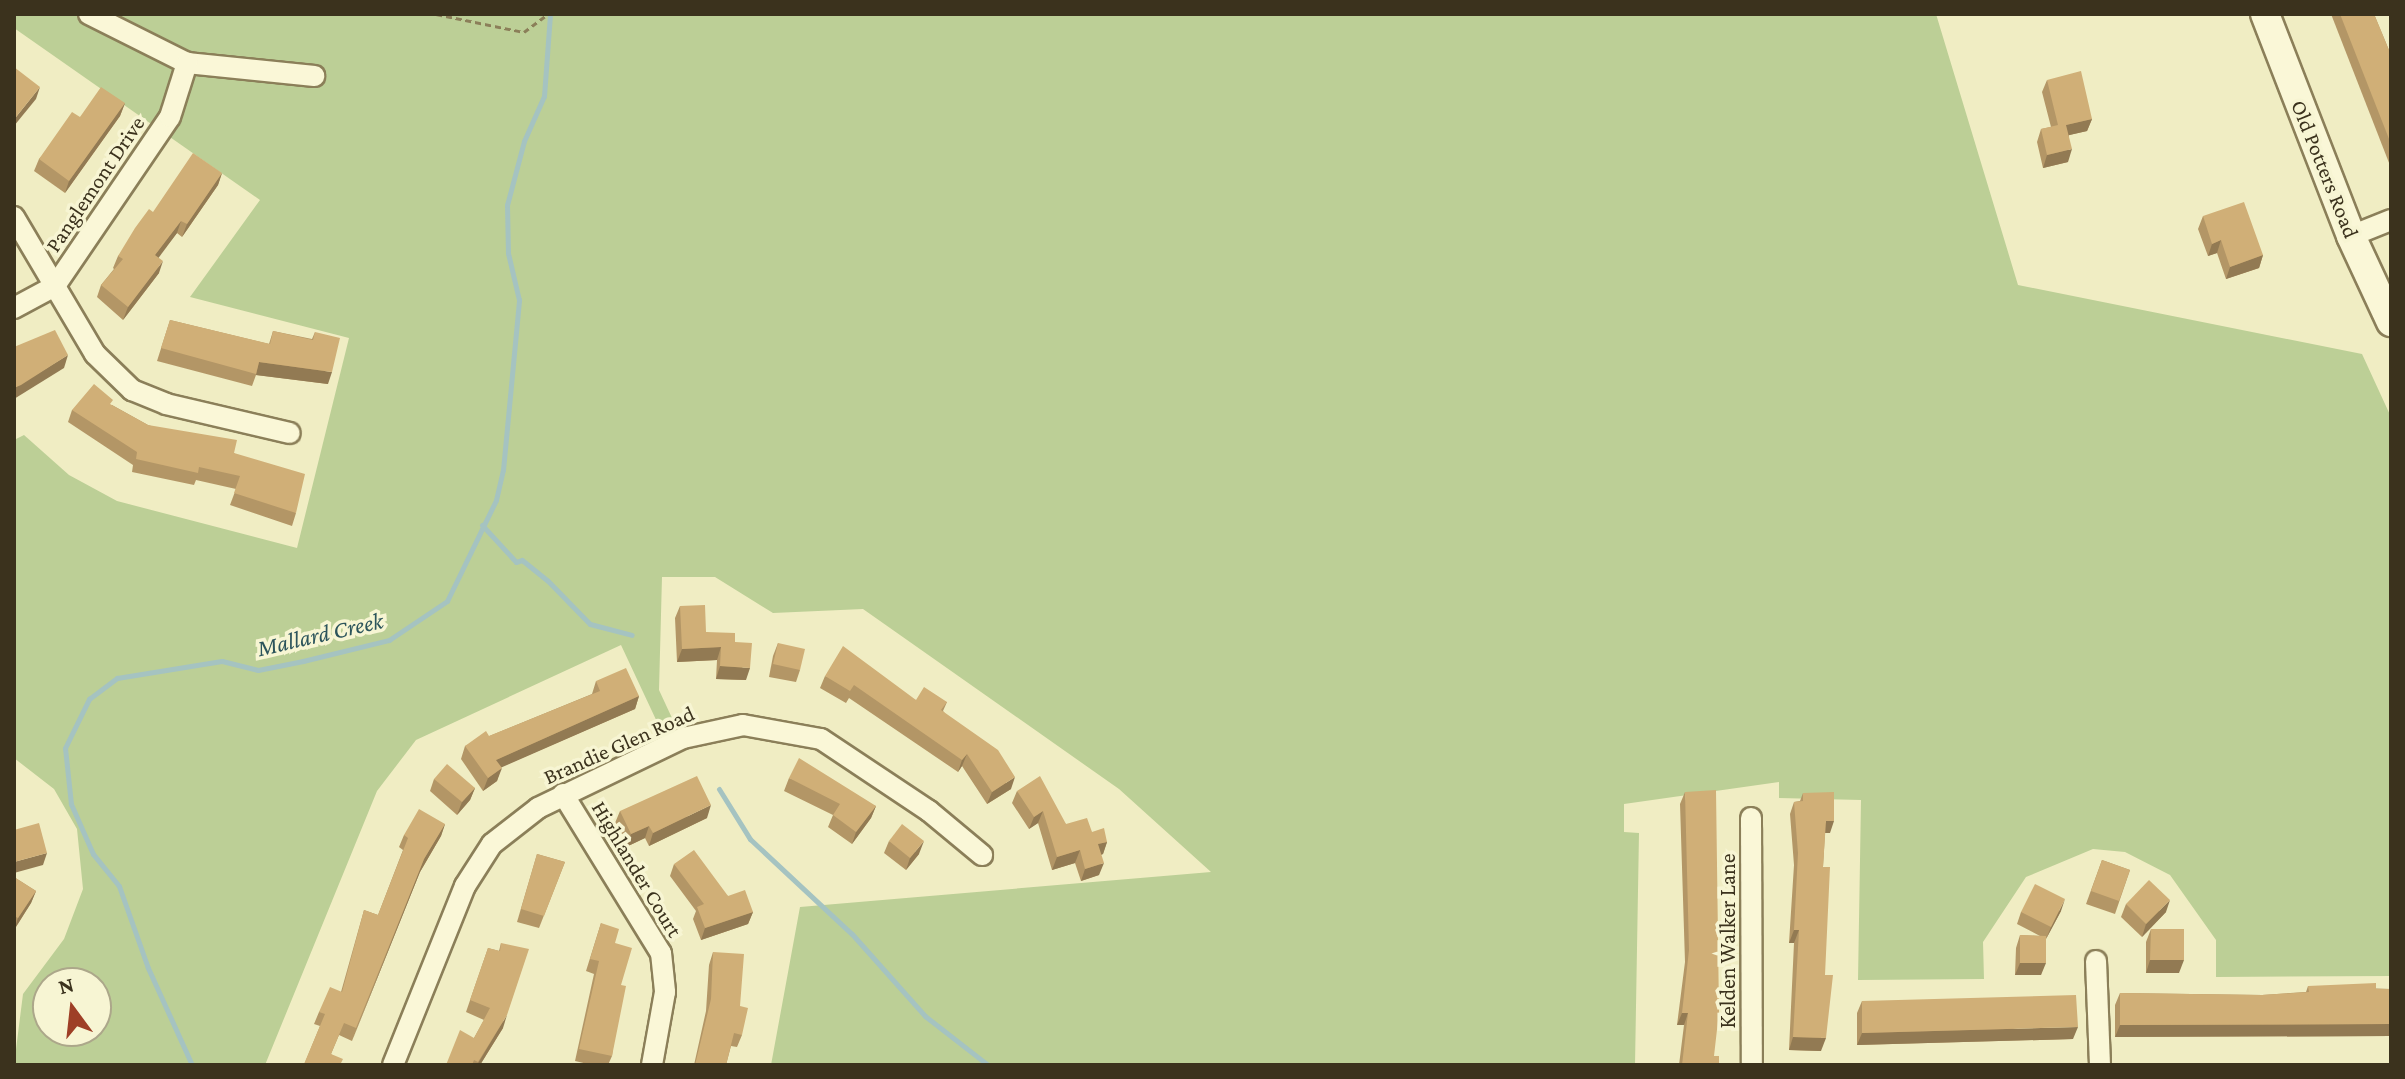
<!DOCTYPE html>
<style>
body{margin:0}
#map{position:relative;width:2405px;height:1079px;overflow:hidden;background:#f0edc3;font-family:"Crimson Pro",serif}
div>[style]{position:absolute}
[style*='--x']{left:calc(var(--x)*1px);top:calc(var(--y)*1px);width:calc(var(--w)*1px);rotate:calc(var(--a)*1deg)}
.green>*{inset:0;background:#bccf96}
.stream>*{height:5px;margin:-2.5px;padding:0 2.5px;transform-origin:2.5px;border-radius:2.5px;background:#a5c3c1}
.path>*{height:3px;margin-top:-1.5px;transform-origin:0;background:repeating-linear-gradient(90deg,#8b7f59 0 6px,transparent 0 10px)}
.roads{filter:drop-shadow(2px 0 #8b7f59) drop-shadow(-2px 0 #8b7f59) drop-shadow(0 2px #8b7f59) drop-shadow(0 -2px #8b7f59)}
.street>*{height:20px;margin:-10px;padding:0 10px;transform-origin:10px;border-radius:10px;background:#faf7d7}
.secondary>*{height:28px;margin:-14px;padding:0 14px;transform-origin:14px;border-radius:14px;background:#faf7d7}
.wall>*{inset:0;background:#b39666}
.shaded-wall>*{inset:0;background:#927a53}
.building>*{inset:0;background:#d0af77}
span{translate:-50% -50%;white-space:nowrap;text-align:center;line-height:1.15;-webkit-text-stroke:7px #f7f5d3;paint-order:stroke}
.street-label{font-size:22px;color:#3b321d}
.water-label{font-size:24px;color:#2c545b;font-style:italic}
.frame{position:absolute;inset:0;border:16px solid #3b321d;pointer-events:none}
.north{position:absolute;left:32px;top:967px;width:80px;height:80px;box-sizing:border-box;background:#f7f5d3;border:2px solid #aca78a;border-radius:50%;rotate:345deg;font-size:22px;font-weight:700;line-height:32px;text-align:center;color:#3b321d}
.north::after{content:'';display:block;margin:auto;width:28px;height:36px;background:#9e3f26;clip-path:polygon(50% 0,100% 100%,50% 72%,0 100%)}
</style>
<div id="map">
<div class="green">
<i style="clip-path:polygon(evenodd,14px 14px,1936px 14px,2018px 285px,2362px 354px,2391px 417px,2391px 976px,2216px 977px,2216px 940px,2170px 875px,2125px 852px,2093px 849px,2026px 877px,1983px 942px,1984px 979px,1858px 980px,1861px 800px,1779px 798px,1779px 782px,1624px 804px,1624px 832px,1639px 833px,1635px 1065px,771px 1065px,800px 907px,1211px 872px,1119px 789px,863px 609px,773px 613px,715px 577px,662px 577px,659px 690px,672px 718px,658px 724px,621px 645px,416px 740px,377px 791px,265px 1065px,14px 1065px,23px 994px,64px 939px,83px 889px,77px 829px,54px 789px,14px 758px,14px 440px,24px 435px,69px 475px,117px 501px,297px 548px,349px 338px,190px 297px,260px 200px,14px 28px,14px 14px,48px 983px,96px 983px,96px 1031px,48px 1031px,48px 983px)"></i>
</div>
<div class="stream">
<i style="--x:482;--y:525;--w:50;--a:47.4"></i>
<i style="--x:516;--y:562;--w:6;--a:-18"></i>
<i style="--x:522;--y:560;--w:33;--a:39"></i>
<i style="--x:548;--y:581;--w:60;--a:45.7"></i>
<i style="--x:590;--y:624;--w:43;--a:14.7"></i>
<i style="--x:719;--y:789;--w:59;--a:58.2"></i>
<i style="--x:750;--y:839;--w:139;--a:43"></i>
<i style="--x:852;--y:934;--w:110;--a:48.3"></i>
<i style="--x:925;--y:1016;--w:80;--a:37.9"></i>
<i style="--x:192;--y:1065;--w:107;--a:-114.4"></i>
<i style="--x:148;--y:968;--w:87;--a:-109.5"></i>
<i style="--x:119;--y:886;--w:41;--a:-129.1"></i>
<i style="--x:93;--y:854;--w:55;--a:-113.7"></i>
<i style="--x:71;--y:804;--w:56;--a:-96.1"></i>
<i style="--x:65;--y:748;--w:55;--a:-63.9"></i>
<i style="--x:89;--y:699;--w:35;--a:-37"></i>
<i style="--x:117;--y:678;--w:106;--a:-9.2"></i>
<i style="--x:222;--y:661;--w:37;--a:14"></i>
<i style="--x:258;--y:670;--w:46;--a:-11.3"></i>
<i style="--x:303;--y:661;--w:89;--a:-13.7"></i>
<i style="--x:389;--y:640;--w:70;--a:-33.9"></i>
<i style="--x:447;--y:601;--w:112;--a:-64.1"></i>
<i style="--x:496;--y:500;--w:31;--a:-77"></i>
<i style="--x:503;--y:470;--w:171;--a:-84.6"></i>
<i style="--x:519;--y:300;--w:48;--a:-103.2"></i>
<i style="--x:508;--y:253;--w:48;--a:-91.2"></i>
<i style="--x:507;--y:205;--w:66;--a:-75.1"></i>
<i style="--x:524;--y:141;--w:49;--a:-66"></i>
<i style="--x:544;--y:96;--w:82;--a:-85.8"></i>
</div>
<div class="path">
<i style="--x:436;--y:14;--w:90;--a:11.6"></i>
<i style="--x:524;--y:32;--w:30;--a:-37"></i>
</div>
<div class="roads">
<div class="street">
<i style="--x:89;--y:14;--w:110;--a:26.6"></i>
<i style="--x:187;--y:63;--w:128;--a:5.8"></i>
<i style="--x:14;--y:217;--w:159;--a:59.4"></i>
<i style="--x:95;--y:354;--w:52;--a:44.2"></i>
<i style="--x:132;--y:390;--w:37;--a:22"></i>
<i style="--x:166;--y:404;--w:127;--a:13.2"></i>
<i style="--x:2351;--y:236;--w:43;--a:-21.8"></i>
<i style="--x:14;--y:308;--w:47;--a:-28.2"></i>
<i style="--x:55;--y:286;--w:204;--a:-55.8"></i>
<i style="--x:170;--y:117;--w:57;--a:-72.5"></i>
<i style="--x:563;--y:794;--w:187;--a:58.4"></i>
<i style="--x:661;--y:953;--w:39;--a:84"></i>
<i style="--x:665;--y:992;--w:74;--a:100.1"></i>
<i style="--x:1751;--y:818;--w:247;--a:89.8"></i>
<i style="--x:2096;--y:961;--w:104;--a:87.8"></i>
<i style="--x:393;--y:1065;--w:193;--a:-68.1"></i>
<i style="--x:465;--y:886;--w:50;--a:-57.3"></i>
<i style="--x:492;--y:844;--w:58;--a:-38"></i>
<i style="--x:538;--y:808;--w:161;--a:-25.8"></i>
<i style="--x:683;--y:738;--w:61;--a:-12.2"></i>
<i style="--x:743;--y:725;--w:79;--a:10.2"></i>
<i style="--x:821;--y:739;--w:130;--a:33.7"></i>
<i style="--x:929;--y:811;--w:69;--a:39.7"></i>
</div>
<div class="secondary">
<i style="--x:2265;--y:14;--w:238;--a:68.8"></i>
<i style="--x:2351;--y:236;--w:95;--a:65.1"></i>
</div>
</div>
<div class="wall">
<i style="clip-path:polygon(2331px 14px,2374px 14px,2391px 55px,2391px 168px)"></i>
<i style="clip-path:polygon(2047px 80px,2092px 119px,2087px 131px,2069px 135px,2068px 162px,2043px 168px,2037px 142px,2041px 129px,2051px 127px,2042px 92px)"></i>
<i style="clip-path:polygon(125px 103px,120px 116px,65px 193px,34px 171px,39px 159px,80px 117px)"></i>
<i style="clip-path:polygon(222px 173px,218px 185px,182px 237px,177px 233px,158px 257px,159px 273px,123px 320px,97px 297px,101px 285px,114px 269px,113px 268px,118px 256px)"></i>
<i style="clip-path:polygon(2203px 216px,2263px 255px,2259px 268px,2226px 279px,2217px 253px,2208px 256px,2198px 229px)"></i>
<i style="clip-path:polygon(170px 320px,269px 344px,273px 331px,312px 339px,315px 332px,328px 384px,256px 375px,252px 386px,157px 361px)"></i>
<i style="clip-path:polygon(112px 405px,148px 425px,234px 453px,296px 513px,292px 526px,230px 505px,236px 489px,196px 480px,194px 485px,132px 472px,133px 465px,68px 422px,72px 410px)"></i>
<i style="clip-path:polygon(680px 606px,706px 632px,735px 642px,746px 680px,716px 679px,717px 660px,677px 662px,675px 618px)"></i>
<i style="clip-path:polygon(778px 643px,800px 670px,796px 682px,769px 677px,773px 656px)"></i>
<i style="clip-path:polygon(825px 676px,916px 700px,947px 702px,943px 711px,1011px 789px,987px 804px,962px 766px,958px 772px,849px 698px,846px 703px,820px 688px)"></i>
<i style="clip-path:polygon(596px 681px,639px 696px,635px 709px,501px 767px,497px 781px,483px 791px,461px 759px,465px 746px,592px 694px)"></i>
<i style="clip-path:polygon(789px 778px,876px 806px,871px 818px,852px 844px,828px 827px,833px 815px,784px 791px)"></i>
<i style="clip-path:polygon(434px 779px,475px 788px,470px 800px,457px 815px,430px 791px)"></i>
<i style="clip-path:polygon(1017px 791px,1066px 824px,1092px 832px,1107px 842px,1103px 854px,1101px 855px,1099px 875px,1081px 881px,1075px 863px,1052px 870px,1038px 823px,1029px 829px,1012px 803px)"></i>
<i style="clip-path:polygon(1685px 792px,1714px 1056px,1719px 1065px,1679px 1065px,1684px 1025px,1677px 1025px,1685px 962px,1680px 804px)"></i>
<i style="clip-path:polygon(1803px 793px,1830px 833px,1825px 833px,1823px 867px,1821px 1051px,1789px 1050px,1794px 943px,1789px 943px,1794px 865px,1790px 814px,1794px 802px,1800px 801px)"></i>
<i style="clip-path:polygon(620px 811px,707px 818px,649px 846px,645px 838px,626px 847px,615px 823px)"></i>
<i style="clip-path:polygon(445px 824px,441px 836px,420px 872px,352px 1041px,339px 1035px,331px 1054px,340px 1065px,304px 1065px,320px 1026px,314px 1024px,319px 1012px,341px 992px,364px 910px,378px 915px,403px 850px,399px 847px,404px 835px)"></i>
<i style="clip-path:polygon(889px 841px,919px 854px,906px 870px,884px 853px)"></i>
<i style="clip-path:polygon(537px 854px,565px 862px,539px 928px,517px 922px)"></i>
<i style="clip-path:polygon(2102px 860px,2130px 870px,2115px 914px,2086px 904px)"></i>
<i style="clip-path:polygon(674px 864px,728px 896px,753px 912px,748px 924px,701px 940px,693px 919px,696px 911px,670px 876px)"></i>
<i style="clip-path:polygon(14px 877px,36px 891px,31px 903px,14px 930px)"></i>
<i style="clip-path:polygon(2126px 904px,2166px 912px,2142px 937px,2121px 917px)"></i>
<i style="clip-path:polygon(2061px 911px,2046px 939px,2041px 975px,2015px 975px,2016px 948px,2020px 935px,2040px 936px,2017px 924px,2021px 912px)"></i>
<i style="clip-path:polygon(601px 923px,615px 943px,621px 985px,612px 1056px,608px 1065px,592px 1065px,575px 1061px,594px 974px,586px 971px)"></i>
<i style="clip-path:polygon(2151px 929px,2179px 973px,2146px 973px,2146px 942px)"></i>
<i style="clip-path:polygon(501px 943px,503px 1028px,480px 1065px,446px 1065px,474px 1038px,484px 1020px,466px 1012px,488px 948px,499px 951px)"></i>
<i style="clip-path:polygon(713px 952px,740px 1006px,742px 1035px,737px 1047px,731px 1046px,726px 1065px,694px 1065px,706px 1011px,709px 965px)"></i>
<i style="clip-path:polygon(2308px 986px,2391px 989px,2391px 1036px,2115px 1037px,2115px 1005px,2120px 993px,2262px 995px,2306px 992px)"></i>
<i style="clip-path:polygon(1862px 1001px,2073px 1039px,1857px 1045px,1857px 1013px)"></i>
</div>
<div class="shaded-wall">
<i style="clip-path:polygon(40px 87px,36px 99px,14px 126px,16px 117px)"></i>
<i style="clip-path:polygon(125px 103px,120px 116px,65px 193px,69px 181px)"></i>
<i style="clip-path:polygon(2092px 119px,2087px 131px,2061px 137px,2066px 125px)"></i>
<i style="clip-path:polygon(2072px 149px,2068px 162px,2043px 168px,2047px 155px)"></i>
<i style="clip-path:polygon(222px 173px,218px 185px,182px 237px,187px 224px)"></i>
<i style="clip-path:polygon(181px 221px,177px 233px,151px 268px,155px 255px)"></i>
<i style="clip-path:polygon(2221px 240px,2217px 253px,2208px 256px,2212px 244px)"></i>
<i style="clip-path:polygon(2263px 255px,2259px 268px,2226px 279px,2230px 267px)"></i>
<i style="clip-path:polygon(163px 261px,159px 273px,123px 320px,128px 307px)"></i>
<i style="clip-path:polygon(68px 355px,64px 368px,14px 399px,14px 388px)"></i>
<i style="clip-path:polygon(259px 362px,332px 372px,328px 384px,256px 375px)"></i>
<i style="clip-path:polygon(721px 647px,717px 660px,677px 662px,682px 649px)"></i>
<i style="clip-path:polygon(720px 666px,750px 668px,746px 680px,716px 679px)"></i>
<i style="clip-path:polygon(639px 696px,635px 709px,491px 772px,496px 760px)"></i>
<i style="clip-path:polygon(967px 754px,962px 766px,958px 772px,962px 760px)"></i>
<i style="clip-path:polygon(502px 768px,497px 781px,483px 791px,488px 778px)"></i>
<i style="clip-path:polygon(1015px 777px,1011px 789px,987px 804px,992px 792px)"></i>
<i style="clip-path:polygon(475px 788px,470px 800px,457px 815px,462px 802px)"></i>
<i style="clip-path:polygon(711px 805px,707px 818px,649px 846px,653px 833px)"></i>
<i style="clip-path:polygon(876px 806px,871px 818px,852px 844px,856px 832px)"></i>
<i style="clip-path:polygon(1043px 811px,1038px 823px,1029px 829px,1034px 817px)"></i>
<i style="clip-path:polygon(1826px 821px,1834px 821px,1830px 833px,1821px 833px)"></i>
<i style="clip-path:polygon(445px 824px,441px 836px,420px 872px,352px 1041px,424px 859px)"></i>
<i style="clip-path:polygon(649px 826px,645px 838px,626px 847px,631px 834px)"></i>
<i style="clip-path:polygon(924px 841px,919px 854px,906px 870px,910px 858px)"></i>
<i style="clip-path:polygon(1107px 842px,1103px 854px,1094px 857px,1098px 844px)"></i>
<i style="clip-path:polygon(1080px 850px,1075px 863px,1052px 870px,1057px 857px)"></i>
<i style="clip-path:polygon(47px 853px,43px 865px,14px 873px,14px 862px)"></i>
<i style="clip-path:polygon(1104px 863px,1099px 875px,1081px 881px,1085px 869px)"></i>
<i style="clip-path:polygon(36px 891px,31px 903px,14px 930px,18px 918px)"></i>
<i style="clip-path:polygon(2065px 899px,2061px 911px,2046px 939px,2051px 927px)"></i>
<i style="clip-path:polygon(2170px 900px,2166px 912px,2142px 937px,2146px 924px)"></i>
<i style="clip-path:polygon(753px 912px,748px 924px,701px 940px,705px 928px)"></i>
<i style="clip-path:polygon(1794px 930px,1799px 930px,1794px 943px,1789px 943px)"></i>
<i style="clip-path:polygon(2150px 960px,2184px 960px,2179px 973px,2146px 973px)"></i>
<i style="clip-path:polygon(2020px 963px,2046px 963px,2041px 975px,2015px 975px)"></i>
<i style="clip-path:polygon(1682px 1013px,1688px 1013px,1684px 1025px,1677px 1025px)"></i>
<i style="clip-path:polygon(507px 1015px,503px 1028px,480px 1065px,477px 1065px)"></i>
<i style="clip-path:polygon(2391px 1024px,2391px 1036px,2115px 1037px,2120px 1025px)"></i>
<i style="clip-path:polygon(2078px 1027px,2073px 1039px,1857px 1045px,1862px 1033px)"></i>
<i style="clip-path:polygon(1793px 1037px,1826px 1038px,1821px 1051px,1789px 1050px)"></i>
</div>
<div class="building">
<i style="clip-path:polygon(2340px 14px,2374px 14px,2391px 55px,2391px 144px)"></i>
<i style="clip-path:polygon(14px 67px,40px 87px,16px 117px,14px 116px)"></i>
<i style="clip-path:polygon(2081px 71px,2092px 119px,2066px 125px,2072px 149px,2047px 155px,2041px 129px,2058px 125px,2047px 80px)"></i>
<i style="clip-path:polygon(101px 87px,125px 103px,69px 181px,39px 159px,72px 112px,80px 117px)"></i>
<i style="clip-path:polygon(193px 153px,222px 173px,187px 224px,181px 221px,155px 255px,163px 261px,128px 307px,101px 285px,123px 259px,118px 256px,135px 228px,149px 209px,153px 212px)"></i>
<i style="clip-path:polygon(2244px 202px,2263px 255px,2230px 267px,2221px 240px,2212px 244px,2203px 216px)"></i>
<i style="clip-path:polygon(170px 320px,270px 344px,273px 331px,313px 340px,315px 332px,340px 338px,332px 372px,259px 362px,256px 374px,161px 348px)"></i>
<i style="clip-path:polygon(55px 330px,68px 355px,21px 385px,14px 388px,14px 347px)"></i>
<i style="clip-path:polygon(94px 384px,113px 400px,110px 404px,148px 425px,237px 440px,234px 453px,305px 474px,296px 513px,234px 493px,240px 476px,199px 467px,198px 473px,136px 459px,137px 452px,72px 410px)"></i>
<i style="clip-path:polygon(705px 605px,706px 632px,735px 633px,735px 642px,752px 643px,750px 668px,720px 666px,721px 647px,682px 649px,680px 606px)"></i>
<i style="clip-path:polygon(778px 643px,805px 649px,800px 670px,773px 664px)"></i>
<i style="clip-path:polygon(843px 646px,916px 700px,924px 687px,947px 702px,941px 710px,998px 750px,1015px 777px,992px 792px,967px 754px,962px 760px,854px 685px,850px 691px,825px 676px)"></i>
<i style="clip-path:polygon(626px 668px,639px 696px,496px 760px,502px 768px,488px 778px,465px 746px,486px 731px,489px 736px,600px 691px,596px 681px)"></i>
<i style="clip-path:polygon(799px 758px,876px 806px,856px 832px,833px 815px,840px 804px,789px 778px)"></i>
<i style="clip-path:polygon(447px 764px,475px 788px,462px 802px,434px 779px)"></i>
<i style="clip-path:polygon(697px 776px,711px 805px,653px 833px,649px 826px,631px 834px,620px 811px)"></i>
<i style="clip-path:polygon(1040px 776px,1066px 824px,1087px 818px,1092px 832px,1104px 828px,1107px 842px,1098px 844px,1104px 863px,1085px 869px,1080px 850px,1057px 857px,1043px 811px,1034px 817px,1017px 791px)"></i>
<i style="clip-path:polygon(1716px 790px,1719px 1012px,1714px 1056px,1719px 1056px,1719px 1065px,1682px 1065px,1688px 1013px,1682px 1013px,1689px 950px,1685px 792px)"></i>
<i style="clip-path:polygon(1834px 792px,1834px 821px,1826px 821px,1823px 867px,1830px 867px,1825px 975px,1833px 975px,1826px 1038px,1793px 1037px,1799px 930px,1794px 930px,1798px 853px,1794px 802px,1803px 801px,1803px 793px)"></i>
<i style="clip-path:polygon(419px 809px,445px 824px,424px 859px,356px 1028px,344px 1023px,331px 1054px,343px 1059px,340px 1065px,304px 1064px,325px 1014px,319px 1012px,330px 987px,342px 992px,364px 910px,378px 915px,408px 838px,404px 835px)"></i>
<i style="clip-path:polygon(39px 823px,47px 853px,14px 862px,14px 830px)"></i>
<i style="clip-path:polygon(902px 824px,924px 841px,910px 858px,889px 841px)"></i>
<i style="clip-path:polygon(694px 850px,728px 896px,745px 890px,753px 912px,705px 928px,697px 907px,704px 904px,674px 864px)"></i>
<i style="clip-path:polygon(537px 854px,565px 862px,544px 916px,521px 909px)"></i>
<i style="clip-path:polygon(2102px 860px,2130px 870px,2119px 901px,2091px 891px)"></i>
<i style="clip-path:polygon(14px 877px,36px 891px,18px 918px,14px 916px)"></i>
<i style="clip-path:polygon(2149px 880px,2170px 900px,2146px 924px,2126px 904px)"></i>
<i style="clip-path:polygon(2035px 884px,2065px 899px,2051px 927px,2021px 912px)"></i>
<i style="clip-path:polygon(601px 923px,619px 929px,615px 943px,632px 948px,621px 985px,626px 986px,612px 1056px,579px 1049px,599px 961px,590px 959px)"></i>
<i style="clip-path:polygon(2151px 929px,2184px 929px,2184px 960px,2150px 960px)"></i>
<i style="clip-path:polygon(2020px 935px,2046px 936px,2046px 963px,2020px 963px)"></i>
<i style="clip-path:polygon(501px 943px,529px 949px,507px 1015px,478px 1062px,474px 1060px,472px 1065px,446px 1065px,460px 1030px,474px 1038px,490px 1008px,470px 1000px,488px 948px,500px 951px)"></i>
<i style="clip-path:polygon(713px 952px,744px 954px,740px 1006px,748px 1008px,742px 1035px,734px 1033px,726px 1065px,695px 1065px,711px 999px)"></i>
<i style="clip-path:polygon(2376px 983px,2376px 989px,2391px 989px,2391px 1024px,2120px 1025px,2120px 993px,2262px 995px,2309px 992px,2308px 986px)"></i>
<i style="clip-path:polygon(2076px 995px,2078px 1027px,1862px 1033px,1862px 1001px)"></i>
</div>
<div class="street-label">
<span style="left:2325px;top:169px;rotate:68deg">Old Potters Road</span>
<span style="left:95px;top:184px;rotate:-56deg">Panglemont Drive</span>
<span style="left:619px;top:745px;rotate:-24deg">Brandie Glen Road</span>
<span style="left:637px;top:869px;rotate:59deg">Highlander Court</span>
<span style="left:1728px;top:941px;rotate:-90deg">Kelden Walker Lane</span>
</div>
<div class="water-label">
<span style="left:320px;top:634px;rotate:-13deg">Mallard Creek</span>
</div>
<div class="frame"></div>
<div class="north">N</div>
</div>
